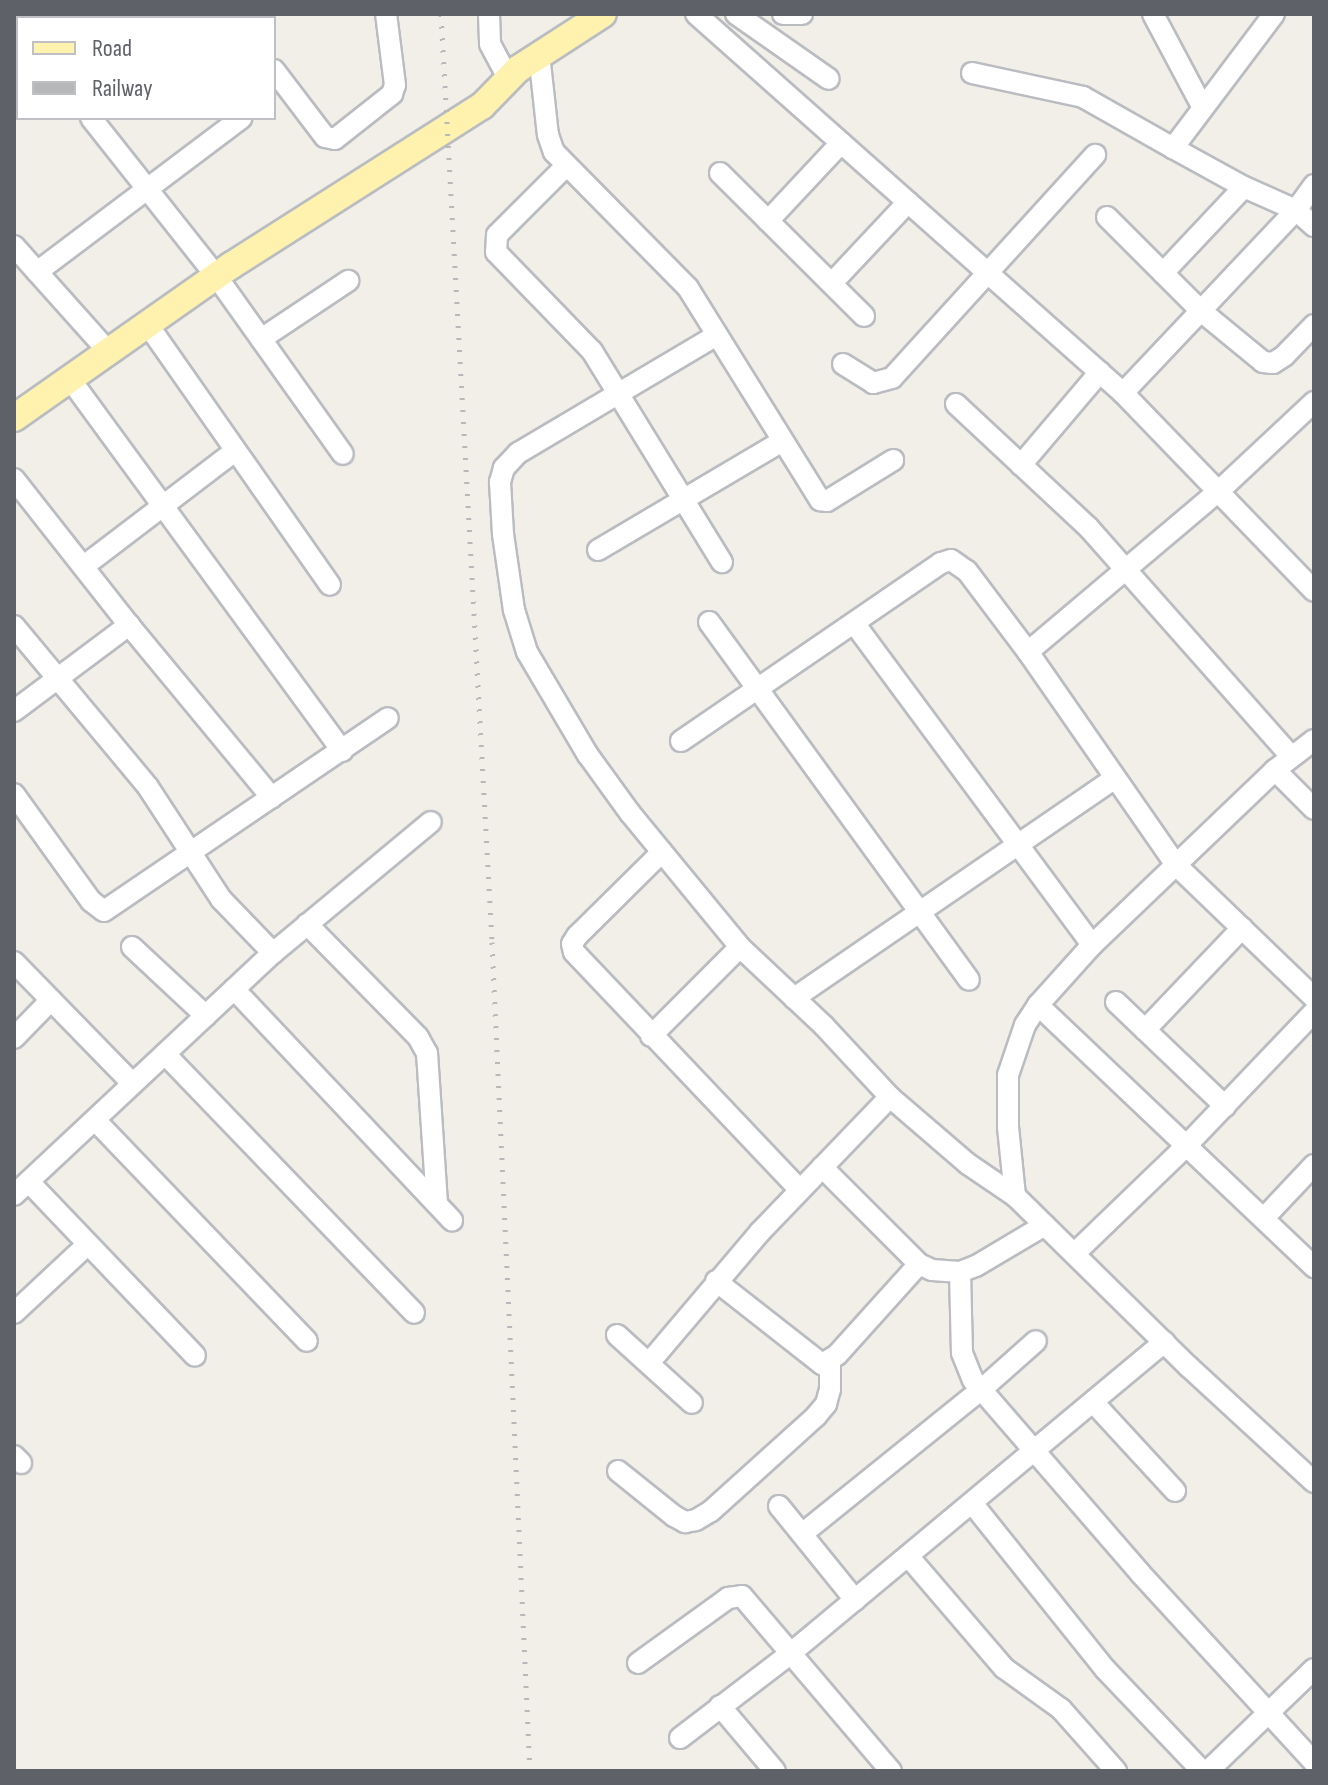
<!DOCTYPE html>
<style>
body{margin:0}
#map{position:relative;width:1328px;height:1785px;overflow:hidden;background:#f1efe7;font-family:"Sofia Sans Condensed",sans-serif}
div>[style]{position:absolute}
[style*='--x']{left:calc(var(--x)*1px);top:calc(var(--y)*1px);width:calc(var(--w)*1px);rotate:calc(var(--a)*1deg)}
.roads{filter:drop-shadow(2px 0 #b9bcc1) drop-shadow(-2px 0 #b9bcc1) drop-shadow(0 2px #b9bcc1) drop-shadow(0 -2px #b9bcc1)}
.minor>*{height:20px;margin:-10px;padding:0 10px;transform-origin:10px;border-radius:10px;background:#fff}
.major>*{height:26px;margin:-13px;padding:0 13px;transform-origin:13px;border-radius:13px;background:#fff2ae}
.rail>*{height:5px;margin-top:-2.5px;transform-origin:0;background:repeating-linear-gradient(90deg,#b7b8b9 0 2px,transparent 0 12px)}
span{translate:-50% -50%;white-space:nowrap;text-align:center;line-height:1.15;-webkit-text-stroke:6px #fff;paint-order:stroke}
.frame{position:absolute;inset:0;border:16px solid #5e6268;pointer-events:none}
.legend{position:absolute;left:16px;top:16px;width:260px;height:104px;box-sizing:border-box;background:#fff;border:2px solid #bfc0c3;margin:0;padding:10px 14px;list-style:none;font-size:24px;color:#5e6268}
.legend li{display:flex;align-items:center;gap:16px;height:40px}
.legend b{width:40px;border:2px solid #bfc0c3}
</style>
<div id="map">
<div class="roads">
<div class="minor">
<i style="--x:14;--y:14;--w:6;--a:51"></i>
<i style="--x:170;--y:14;--w:4;--a:63"></i>
<i style="--x:489;--y:14;--w:30;--a:88"></i>
<i style="--x:490;--y:44;--w:40;--a:62"></i>
<i style="--x:696;--y:14;--w:571;--a:41.59"></i>
<i style="--x:1123;--y:393;--w:275;--a:46"></i>
<i style="--x:736;--y:14;--w:113;--a:35"></i>
<i style="--x:783;--y:14;--w:19;--a:0"></i>
<i style="--x:1153;--y:14;--w:106;--a:62"></i>
<i style="--x:1274;--y:14;--w:168;--a:127"></i>
<i style="--x:1173;--y:148;--w:81;--a:28.8"></i>
<i style="--x:1244;--y:187;--w:57;--a:23.9"></i>
<i style="--x:1296;--y:210;--w:24;--a:42"></i>
<i style="--x:96;--y:18;--w:7;--a:-34"></i>
<i style="--x:237;--y:18;--w:9;--a:-27"></i>
<i style="--x:539;--y:54;--w:81;--a:83.7"></i>
<i style="--x:548;--y:135;--w:18;--a:71"></i>
<i style="--x:554;--y:152;--w:191;--a:45.4"></i>
<i style="--x:688;--y:288;--w:250;--a:58.1"></i>
<i style="--x:820;--y:500;--w:7;--a:8"></i>
<i style="--x:827;--y:501;--w:78;--a:-31.8"></i>
<i style="--x:274;--y:70;--w:84;--a:52.7"></i>
<i style="--x:325;--y:137;--w:10;--a:11"></i>
<i style="--x:335;--y:139;--w:73;--a:-38.3"></i>
<i style="--x:392;--y:94;--w:9;--a:-72"></i>
<i style="--x:395;--y:85;--w:72;--a:-97.2"></i>
<i style="--x:972;--y:73;--w:114;--a:12.2"></i>
<i style="--x:1083;--y:97;--w:103;--a:29.5"></i>
<i style="--x:14;--y:79;--w:5;--a:-37"></i>
<i style="--x:91;--y:118;--w:203;--a:51.6"></i>
<i style="--x:217;--y:277;--w:217;--a:54.6"></i>
<i style="--x:565;--y:167;--w:96;--a:135"></i>
<i style="--x:497;--y:235;--w:17;--a:93"></i>
<i style="--x:496;--y:252;--w:138;--a:45.9"></i>
<i style="--x:592;--y:351;--w:248;--a:58.4"></i>
<i style="--x:720;--y:173;--w:203;--a:44.8"></i>
<i style="--x:1107;--y:217;--w:133;--a:45"></i>
<i style="--x:1201;--y:311;--w:80;--a:39.4"></i>
<i style="--x:1263;--y:362;--w:10;--a:6"></i>
<i style="--x:1273;--y:363;--w:13;--a:-32"></i>
<i style="--x:1284;--y:356;--w:43;--a:-45.9"></i>
<i style="--x:768;--y:221;--w:107;--a:-46.9"></i>
<i style="--x:14;--y:246;--w:141;--a:48.2"></i>
<i style="--x:37;--y:272;--w:256;--a:-37"></i>
<i style="--x:1163;--y:273;--w:118;--a:-46.7"></i>
<i style="--x:832;--y:283;--w:111;--a:-46.8"></i>
<i style="--x:148;--y:325;--w:317;--a:55"></i>
<i style="--x:717;--y:335;--w:231;--a:149.3"></i>
<i style="--x:518;--y:453;--w:21;--a:133"></i>
<i style="--x:504;--y:468;--w:15;--a:106"></i>
<i style="--x:500;--y:482;--w:52;--a:86.7"></i>
<i style="--x:503;--y:534;--w:77;--a:81.8"></i>
<i style="--x:514;--y:610;--w:44;--a:72.8"></i>
<i style="--x:527;--y:652;--w:120;--a:59.4"></i>
<i style="--x:588;--y:755;--w:72;--a:54.1"></i>
<i style="--x:630;--y:813;--w:173;--a:50.6"></i>
<i style="--x:740;--y:947;--w:115;--a:43.2"></i>
<i style="--x:824;--y:1026;--w:97;--a:47.1"></i>
<i style="--x:890;--y:1097;--w:103;--a:40.7"></i>
<i style="--x:968;--y:1164;--w:57;--a:34.2"></i>
<i style="--x:1015;--y:1196;--w:244;--a:44.5"></i>
<i style="--x:1189;--y:1367;--w:170;--a:42.6"></i>
<i style="--x:261;--y:339;--w:105;--a:-33.7"></i>
<i style="--x:843;--y:364;--w:36;--a:32"></i>
<i style="--x:873;--y:383;--w:20;--a:-15"></i>
<i style="--x:892;--y:378;--w:302;--a:-47.7"></i>
<i style="--x:70;--y:379;--w:461;--a:53.8"></i>
<i style="--x:1123;--y:393;--w:252;--a:-46.6"></i>
<i style="--x:1296;--y:210;--w:31;--a:-54"></i>
<i style="--x:956;--y:404;--w:182;--a:43"></i>
<i style="--x:1089;--y:528;--w:305;--a:48.5"></i>
<i style="--x:1021;--y:465;--w:122;--a:-49.7"></i>
<i style="--x:14;--y:479;--w:186;--a:51.8"></i>
<i style="--x:129;--y:625;--w:224;--a:50.4"></i>
<i style="--x:598;--y:550;--w:214;--a:-30.6"></i>
<i style="--x:84;--y:566;--w:190;--a:-37.3"></i>
<i style="--x:709;--y:622;--w:442;--a:54"></i>
<i style="--x:854;--y:623;--w:400;--a:53.5"></i>
<i style="--x:14;--y:626;--w:209;--a:50.2"></i>
<i style="--x:148;--y:787;--w:134;--a:56.9"></i>
<i style="--x:221;--y:899;--w:75;--a:46.1"></i>
<i style="--x:1028;--y:652;--w:251;--a:-40.2"></i>
<i style="--x:1220;--y:490;--w:129;--a:-43.1"></i>
<i style="--x:14;--y:711;--w:144;--a:-36.8"></i>
<i style="--x:681;--y:741;--w:315;--a:-34.4"></i>
<i style="--x:941;--y:563;--w:10;--a:-17"></i>
<i style="--x:951;--y:560;--w:19;--a:35"></i>
<i style="--x:967;--y:571;--w:101;--a:53"></i>
<i style="--x:1028;--y:652;--w:259;--a:55.2"></i>
<i style="--x:1176;--y:865;--w:192;--a:43.9"></i>
<i style="--x:1275;--y:770;--w:55;--a:45"></i>
<i style="--x:14;--y:794;--w:132;--a:54.3"></i>
<i style="--x:91;--y:901;--w:16;--a:38"></i>
<i style="--x:104;--y:911;--w:343;--a:-34.2"></i>
<i style="--x:662;--y:852;--w:120;--a:135.3"></i>
<i style="--x:577;--y:936;--w:9;--a:122"></i>
<i style="--x:572;--y:944;--w:8;--a:76"></i>
<i style="--x:574;--y:952;--w:328;--a:46.5"></i>
<i style="--x:307;--y:924;--w:158;--a:45.5"></i>
<i style="--x:418;--y:1037;--w:18;--a:61"></i>
<i style="--x:427;--y:1053;--w:151;--a:86.2"></i>
<i style="--x:132;--y:947;--w:101;--a:43"></i>
<i style="--x:14;--y:962;--w:170;--a:45.7"></i>
<i style="--x:234;--y:989;--w:318;--a:46.7"></i>
<i style="--x:794;--y:998;--w:389;--a:-34.4"></i>
<i style="--x:1116;--y:1002;--w:151;--a:43.7"></i>
<i style="--x:1038;--y:1005;--w:381;--a:43.5"></i>
<i style="--x:1145;--y:1030;--w:141;--a:-46.4"></i>
<i style="--x:651;--y:1036;--w:126;--a:-45"></i>
<i style="--x:14;--y:1038;--w:53;--a:-45.8"></i>
<i style="--x:165;--y:1054;--w:359;--a:46.1"></i>
<i style="--x:95;--y:1120;--w:306;--a:46.2"></i>
<i style="--x:822;--y:1167;--w:137;--a:45"></i>
<i style="--x:919;--y:1264;--w:14;--a:25"></i>
<i style="--x:932;--y:1270;--w:28;--a:4"></i>
<i style="--x:960;--y:1272;--w:17;--a:-21"></i>
<i style="--x:976;--y:1266;--w:80;--a:-30.7"></i>
<i style="--x:29;--y:1182;--w:240;--a:46.3"></i>
<i style="--x:14;--y:1195;--w:354;--a:-43.1"></i>
<i style="--x:273;--y:953;--w:205;--a:-39.7"></i>
<i style="--x:1015;--y:1196;--w:69;--a:-95.8"></i>
<i style="--x:1008;--y:1127;--w:52;--a:-90"></i>
<i style="--x:1008;--y:1075;--w:53;--a:-71.2"></i>
<i style="--x:1025;--y:1025;--w:24;--a:-57"></i>
<i style="--x:1038;--y:1005;--w:81;--a:-48"></i>
<i style="--x:1092;--y:945;--w:253;--a:-43.7"></i>
<i style="--x:1275;--y:770;--w:49;--a:-37.6"></i>
<i style="--x:1264;--y:1218;--w:73;--a:-46.7"></i>
<i style="--x:1075;--y:1253;--w:154;--a:-43.9"></i>
<i style="--x:1186;--y:1146;--w:185;--a:-46.3"></i>
<i style="--x:960;--y:1272;--w:81;--a:88.6"></i>
<i style="--x:962;--y:1353;--w:29;--a:68"></i>
<i style="--x:973;--y:1380;--w:255;--a:49.1"></i>
<i style="--x:1140;--y:1573;--w:257;--a:47.4"></i>
<i style="--x:716;--y:1281;--w:135;--a:38.1"></i>
<i style="--x:822;--y:1364;--w:17;--a:-31"></i>
<i style="--x:837;--y:1355;--w:122;--a:-48"></i>
<i style="--x:14;--y:1313;--w:101;--a:-43"></i>
<i style="--x:617;--y:1335;--w:101;--a:42.2"></i>
<i style="--x:649;--y:1363;--w:172;--a:-49.7"></i>
<i style="--x:760;--y:1232;--w:187;--a:-46.1"></i>
<i style="--x:1093;--y:1402;--w:121;--a:47.3"></i>
<i style="--x:14;--y:1456;--w:10;--a:45"></i>
<i style="--x:618;--y:1471;--w:72;--a:38.8"></i>
<i style="--x:674;--y:1516;--w:13;--a:29"></i>
<i style="--x:685;--y:1522;--w:11;--a:-10"></i>
<i style="--x:696;--y:1520;--w:17;--a:-31"></i>
<i style="--x:711;--y:1511;--w:142;--a:-42.1"></i>
<i style="--x:816;--y:1416;--w:16;--a:-50"></i>
<i style="--x:826;--y:1404;--w:16;--a:-75"></i>
<i style="--x:830;--y:1389;--w:27;--a:-90"></i>
<i style="--x:972;--y:1503;--w:213;--a:51.3"></i>
<i style="--x:1105;--y:1669;--w:141;--a:46.4"></i>
<i style="--x:779;--y:1506;--w:121;--a:51"></i>
<i style="--x:802;--y:1534;--w:231;--a:-38.9"></i>
<i style="--x:982;--y:1389;--w:72;--a:-41.6"></i>
<i style="--x:908;--y:1556;--w:148;--a:49.4"></i>
<i style="--x:1004;--y:1668;--w:70;--a:35.7"></i>
<i style="--x:1061;--y:1709;--w:83;--a:48.4"></i>
<i style="--x:638;--y:1663;--w:111;--a:-35.8"></i>
<i style="--x:728;--y:1598;--w:14;--a:-8"></i>
<i style="--x:742;--y:1596;--w:230;--a:49.6"></i>
<i style="--x:720;--y:1706;--w:85;--a:49.8"></i>
<i style="--x:680;--y:1738;--w:140;--a:-37.4"></i>
<i style="--x:791;--y:1653;--w:486;--a:-39.8"></i>
<i style="--x:1208;--y:1771;--w:147;--a:-43.9"></i>
</div>
<div class="major">
<i style="--x:14;--y:418;--w:266;--a:-35.1"></i>
<i style="--x:232;--y:265;--w:296;--a:-32.5"></i>
<i style="--x:482;--y:106;--w:52;--a:-45.8"></i>
<i style="--x:518;--y:69;--w:101;--a:-32.9"></i>
</div>
</div>
<div class="rail">
<i style="--x:441;--y:14;--w:929;--a:86.85"></i>
<i style="--x:492;--y:942;--w:830;--a:87.38"></i>
</div>
<div class="frame"></div>
<ul class="legend">
<li><b style="height:10px;background:#fff2ae"></b>Road</li>
<li><b style="height:10px;background:#b7b8b9"></b>Railway</li>
</ul>
</div>
